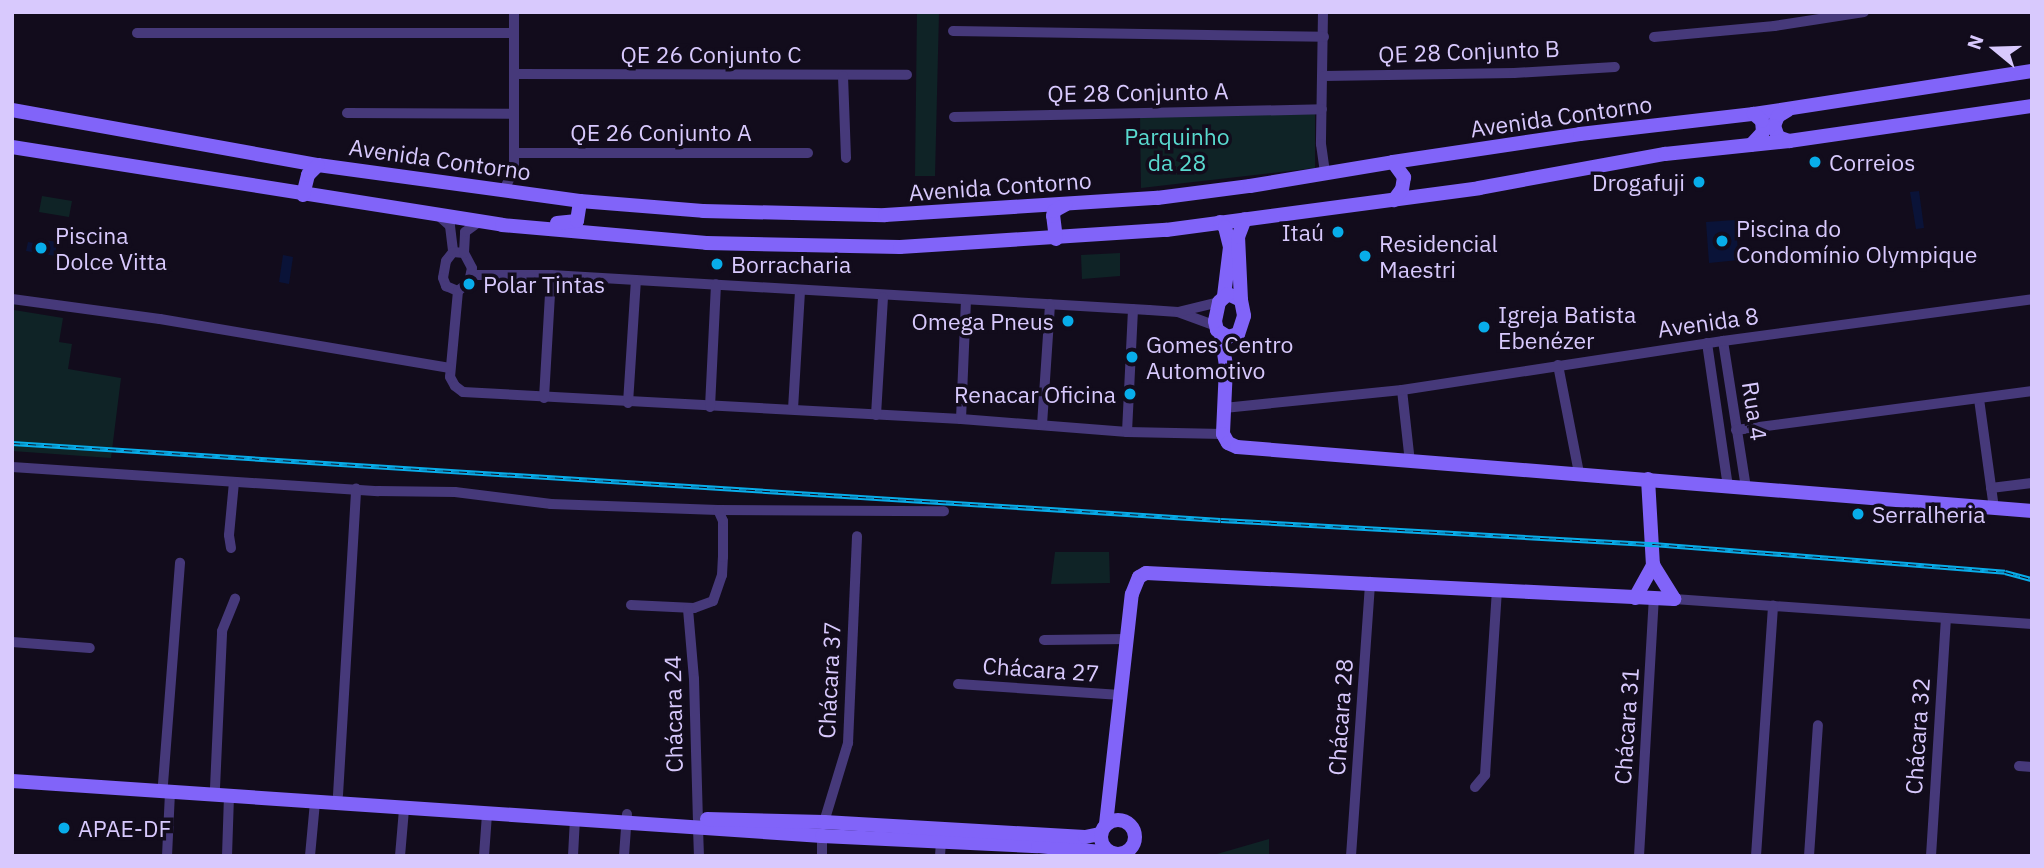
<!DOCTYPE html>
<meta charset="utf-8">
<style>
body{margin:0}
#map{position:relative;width:2044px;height:868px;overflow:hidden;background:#120c1c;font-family:"IBM Plex Sans",sans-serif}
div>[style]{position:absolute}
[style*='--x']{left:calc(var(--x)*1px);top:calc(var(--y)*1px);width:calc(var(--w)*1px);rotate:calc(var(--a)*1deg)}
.green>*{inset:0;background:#0f2326}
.water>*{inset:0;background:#0a1338}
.street>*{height:10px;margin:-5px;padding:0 5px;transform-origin:5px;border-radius:5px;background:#46397a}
.secondary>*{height:14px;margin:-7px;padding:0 7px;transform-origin:7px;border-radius:7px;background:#8164f9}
.secondary>.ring{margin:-7px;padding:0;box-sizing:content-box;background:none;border:14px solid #8164f9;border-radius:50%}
.rail>*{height:5px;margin-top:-2.5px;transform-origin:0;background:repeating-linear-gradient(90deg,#120c1c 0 8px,#08adea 0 16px);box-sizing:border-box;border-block:2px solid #08adea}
.dots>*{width:19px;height:19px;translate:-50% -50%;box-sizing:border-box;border:4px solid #120c1c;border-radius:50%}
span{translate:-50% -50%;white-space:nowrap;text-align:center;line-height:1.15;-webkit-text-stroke:7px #120c1c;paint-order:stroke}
.street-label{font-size:23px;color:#d8c9fd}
.park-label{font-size:23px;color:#59d9cf}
.poi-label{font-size:23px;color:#d8c9fd}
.left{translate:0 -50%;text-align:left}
.right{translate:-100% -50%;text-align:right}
.frame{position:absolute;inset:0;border:14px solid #d8c9fd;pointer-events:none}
.north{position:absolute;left:1960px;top:14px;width:70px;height:70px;-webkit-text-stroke:5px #120c1c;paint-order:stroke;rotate:289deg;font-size:19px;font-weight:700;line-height:28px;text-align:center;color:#d8c9fd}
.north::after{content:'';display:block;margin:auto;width:24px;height:32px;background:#d8c9fd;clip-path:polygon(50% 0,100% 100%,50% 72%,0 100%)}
</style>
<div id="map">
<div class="green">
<i style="clip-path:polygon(917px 12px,939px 12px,935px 176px,915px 176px)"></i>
<i style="clip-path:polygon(1315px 114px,1315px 168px,1141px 188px,1140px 116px)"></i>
<i style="clip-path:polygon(42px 196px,72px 201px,69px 217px,39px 212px)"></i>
<i style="clip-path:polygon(1120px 253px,1120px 276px,1082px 279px,1081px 255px)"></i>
<i style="clip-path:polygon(12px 296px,16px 297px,14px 310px,63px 318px,59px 342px,72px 344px,68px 369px,121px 378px,111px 458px,12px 451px)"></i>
<i style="clip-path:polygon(1055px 552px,1109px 552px,1110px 583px,1051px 584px)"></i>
<i style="clip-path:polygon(1269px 839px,1269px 856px,1210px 856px)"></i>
</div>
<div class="water">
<i style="clip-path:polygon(1919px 191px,1924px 228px,1916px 229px,1910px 192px)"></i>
<i style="clip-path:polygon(1735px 220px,1739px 260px,1709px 263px,1706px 222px)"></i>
<i style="clip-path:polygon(45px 240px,57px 242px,55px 256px,26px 251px,28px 242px,44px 245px)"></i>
<i style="clip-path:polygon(283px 255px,293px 257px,289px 284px,279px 282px)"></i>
</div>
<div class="street">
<i style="--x:1323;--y:12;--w:132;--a:90.9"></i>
<i style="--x:1321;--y:144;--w:30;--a:82"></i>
<i style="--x:953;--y:31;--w:371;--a:0.9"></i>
<i style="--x:137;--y:33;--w:377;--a:0"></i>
<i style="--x:1654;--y:37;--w:121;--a:-5.2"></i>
<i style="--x:1774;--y:26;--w:91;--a:-8.8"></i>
<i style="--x:514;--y:74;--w:393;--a:0.1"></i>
<i style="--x:843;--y:76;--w:82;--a:87.9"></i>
<i style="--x:1324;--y:76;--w:190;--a:-0.9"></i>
<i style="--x:1514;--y:73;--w:101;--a:-3.4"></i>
<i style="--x:347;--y:113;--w:167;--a:0.3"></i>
<i style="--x:954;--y:117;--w:368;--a:-1.2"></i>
<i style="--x:514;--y:153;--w:294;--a:0"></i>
<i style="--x:503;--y:192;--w:25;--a:-64"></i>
<i style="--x:514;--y:169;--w:157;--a:-90"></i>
<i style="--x:439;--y:216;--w:15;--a:42"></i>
<i style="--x:450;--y:226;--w:26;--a:83"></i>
<i style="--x:453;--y:252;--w:11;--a:128"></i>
<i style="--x:446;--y:261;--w:17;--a:100"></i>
<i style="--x:443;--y:278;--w:9;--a:69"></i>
<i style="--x:446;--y:286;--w:13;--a:23"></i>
<i style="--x:458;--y:291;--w:14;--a:-39"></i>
<i style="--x:469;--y:282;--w:14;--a:-78"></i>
<i style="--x:472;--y:268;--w:17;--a:-118"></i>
<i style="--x:464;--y:253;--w:11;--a:-175"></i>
<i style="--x:464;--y:253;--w:21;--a:-87"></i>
<i style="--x:465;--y:232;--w:17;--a:-36"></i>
<i style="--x:472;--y:275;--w:79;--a:0"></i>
<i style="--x:551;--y:275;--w:599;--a:3.35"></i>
<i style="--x:1149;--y:310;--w:29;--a:4"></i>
<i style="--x:1178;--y:312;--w:40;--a:20.2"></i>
<i style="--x:458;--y:291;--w:86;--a:95.3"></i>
<i style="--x:450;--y:377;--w:10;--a:61"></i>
<i style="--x:455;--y:386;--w:10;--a:37"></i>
<i style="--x:463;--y:392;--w:499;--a:3.1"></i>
<i style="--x:961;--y:419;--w:167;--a:4.5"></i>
<i style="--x:1127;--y:432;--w:96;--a:1.2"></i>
<i style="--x:12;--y:299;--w:149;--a:7.7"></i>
<i style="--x:160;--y:319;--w:294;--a:9.6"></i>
<i style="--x:1178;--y:312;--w:42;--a:-13.7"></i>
<i style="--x:1723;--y:341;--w:149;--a:81.1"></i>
<i style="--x:1707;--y:343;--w:146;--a:81.7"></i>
<i style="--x:1558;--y:365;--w:110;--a:79"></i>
<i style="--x:1402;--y:390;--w:72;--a:83.7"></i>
<i style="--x:544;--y:398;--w:123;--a:-86.7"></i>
<i style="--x:1979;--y:399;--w:111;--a:82.2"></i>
<i style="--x:628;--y:403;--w:123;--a:-86.3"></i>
<i style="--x:710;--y:407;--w:123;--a:-87.2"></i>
<i style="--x:1224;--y:408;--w:179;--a:-5.8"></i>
<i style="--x:1402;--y:390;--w:325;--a:-8.7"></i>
<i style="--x:1723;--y:341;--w:312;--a:-7.7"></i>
<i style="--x:793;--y:409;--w:118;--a:-86.6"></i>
<i style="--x:876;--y:415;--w:118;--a:-86.6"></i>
<i style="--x:961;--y:419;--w:119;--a:-87.6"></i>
<i style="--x:1042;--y:425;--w:121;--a:-86.2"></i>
<i style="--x:1736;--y:430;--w:299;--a:-7.5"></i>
<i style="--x:1127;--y:432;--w:123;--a:-87.2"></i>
<i style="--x:12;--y:467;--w:367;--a:3.8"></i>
<i style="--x:378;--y:491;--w:77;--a:0.7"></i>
<i style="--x:455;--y:492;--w:97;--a:7.1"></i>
<i style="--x:551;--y:504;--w:167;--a:2.1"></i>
<i style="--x:718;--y:510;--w:226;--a:0.3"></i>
<i style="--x:1991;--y:488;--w:41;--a:-7"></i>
<i style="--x:231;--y:548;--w:13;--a:-99"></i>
<i style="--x:229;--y:535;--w:53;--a:-84.6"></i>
<i style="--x:1674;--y:599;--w:359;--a:4"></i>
<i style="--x:631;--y:605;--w:63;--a:2.7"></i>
<i style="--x:694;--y:608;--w:20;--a:-20"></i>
<i style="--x:713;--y:601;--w:28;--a:-71"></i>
<i style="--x:722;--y:575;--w:18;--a:-87"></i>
<i style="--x:723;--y:557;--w:36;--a:-90"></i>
<i style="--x:723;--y:521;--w:12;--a:-114"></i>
<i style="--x:688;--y:609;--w:70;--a:85.1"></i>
<i style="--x:694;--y:679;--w:140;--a:88.4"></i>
<i style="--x:1044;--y:640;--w:83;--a:-0.7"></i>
<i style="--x:12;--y:642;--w:78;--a:4.4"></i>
<i style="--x:958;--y:684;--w:163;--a:3.9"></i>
<i style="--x:2019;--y:766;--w:13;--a:4"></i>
<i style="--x:163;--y:784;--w:222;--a:-85.6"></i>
<i style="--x:1475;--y:787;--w:16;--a:-50"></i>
<i style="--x:1485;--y:775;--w:186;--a:-86.3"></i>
<i style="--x:215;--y:788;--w:157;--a:-87.4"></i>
<i style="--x:222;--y:631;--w:35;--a:-68"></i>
<i style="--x:338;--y:795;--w:307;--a:-86.6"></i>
<i style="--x:824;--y:822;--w:83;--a:-73.1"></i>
<i style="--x:848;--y:743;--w:207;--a:-87.5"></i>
<i style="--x:698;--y:828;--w:28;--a:88"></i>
<i style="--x:822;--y:836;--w:20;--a:90"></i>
<i style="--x:167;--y:856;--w:63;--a:-87.3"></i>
<i style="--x:227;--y:856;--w:59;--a:-88.1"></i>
<i style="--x:310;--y:856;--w:54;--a:-84.7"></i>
<i style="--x:400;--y:856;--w:47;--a:-85.1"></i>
<i style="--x:484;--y:856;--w:42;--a:-85.9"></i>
<i style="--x:573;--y:856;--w:36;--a:-87"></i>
<i style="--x:624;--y:856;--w:42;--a:-85.9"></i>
<i style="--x:940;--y:856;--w:16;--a:-86"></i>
<i style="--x:1351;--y:856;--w:275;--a:-86"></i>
<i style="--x:1639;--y:856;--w:258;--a:-86.7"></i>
<i style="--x:1756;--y:856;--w:251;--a:-86.1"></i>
<i style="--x:1809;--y:856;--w:131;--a:-86.1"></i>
<i style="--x:1931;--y:856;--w:237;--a:-86.4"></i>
</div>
<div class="secondary">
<i style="--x:12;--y:110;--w:311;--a:10.2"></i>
<i style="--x:318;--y:165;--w:264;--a:7.8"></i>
<i style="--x:580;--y:201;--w:123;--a:4.6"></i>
<i style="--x:703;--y:211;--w:182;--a:1.3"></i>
<i style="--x:885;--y:215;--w:273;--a:-3.6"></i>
<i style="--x:1157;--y:198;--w:94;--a:-7.4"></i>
<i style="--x:1250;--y:186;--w:145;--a:-9.5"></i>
<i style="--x:1393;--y:162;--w:189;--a:-8.5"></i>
<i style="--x:1580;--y:134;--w:175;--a:-6.6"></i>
<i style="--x:1754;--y:114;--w:281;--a:-8.8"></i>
<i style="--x:1788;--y:110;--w:12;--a:149"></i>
<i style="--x:1778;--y:116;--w:11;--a:112"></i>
<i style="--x:1774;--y:126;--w:12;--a:70"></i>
<i style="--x:1778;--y:137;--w:12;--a:20"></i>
<i style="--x:1751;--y:145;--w:18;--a:-47"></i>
<i style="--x:1763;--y:132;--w:11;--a:-95"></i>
<i style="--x:1762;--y:121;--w:11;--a:-139"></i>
<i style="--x:12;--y:147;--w:496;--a:9"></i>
<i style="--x:502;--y:225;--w:205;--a:5"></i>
<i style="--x:706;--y:243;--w:194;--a:1.2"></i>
<i style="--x:900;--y:247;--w:267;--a:-3.7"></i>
<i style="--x:1166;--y:230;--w:316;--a:-7.6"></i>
<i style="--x:1479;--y:188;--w:189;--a:-10.4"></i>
<i style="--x:1665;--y:154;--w:125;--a:-6"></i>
<i style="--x:1789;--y:141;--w:246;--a:-8.2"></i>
<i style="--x:1393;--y:162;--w:19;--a:54"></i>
<i style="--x:1404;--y:177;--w:12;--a:99"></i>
<i style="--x:1402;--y:189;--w:14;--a:126"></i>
<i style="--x:303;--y:195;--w:21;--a:-76"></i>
<i style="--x:308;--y:175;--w:14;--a:-45"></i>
<i style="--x:1220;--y:222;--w:7;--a:45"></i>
<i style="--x:1225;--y:227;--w:21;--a:76"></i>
<i style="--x:1230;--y:247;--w:49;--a:97"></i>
<i style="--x:557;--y:223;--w:20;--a:-6"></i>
<i style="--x:577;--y:221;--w:20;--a:-81"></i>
<i style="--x:1056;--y:239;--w:23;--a:-97"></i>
<i style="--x:1053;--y:216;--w:5;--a:-79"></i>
<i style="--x:1054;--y:211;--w:13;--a:-29"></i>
<i style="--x:1228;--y:294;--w:14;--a:25"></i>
<i style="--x:1241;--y:300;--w:16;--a:79"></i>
<i style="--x:1244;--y:316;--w:19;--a:108"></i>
<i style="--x:1238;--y:334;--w:10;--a:163"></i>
<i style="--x:1228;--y:337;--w:13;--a:-148"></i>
<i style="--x:1217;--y:330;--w:9;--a:-103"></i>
<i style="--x:1215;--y:321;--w:19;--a:-78"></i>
<i style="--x:1219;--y:302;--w:12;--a:-42"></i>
<i style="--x:1241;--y:300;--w:63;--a:-92.7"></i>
<i style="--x:1238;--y:237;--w:19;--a:-69"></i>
<i style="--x:1221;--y:334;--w:33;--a:81"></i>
<i style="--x:1226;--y:367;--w:67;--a:92.6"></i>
<i style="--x:1223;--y:434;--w:10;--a:61"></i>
<i style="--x:1228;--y:443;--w:10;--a:24"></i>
<i style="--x:1237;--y:447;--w:798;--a:4.6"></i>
<i style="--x:1648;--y:479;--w:86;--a:86.7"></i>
<i style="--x:1653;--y:565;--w:40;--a:58"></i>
<i style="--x:1635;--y:598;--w:38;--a:-61"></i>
<i style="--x:12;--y:781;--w:812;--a:3.88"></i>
<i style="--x:822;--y:836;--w:216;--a:2.7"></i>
<i style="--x:1038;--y:846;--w:74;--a:5.4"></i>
<i style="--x:707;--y:819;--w:117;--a:1.5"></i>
<i style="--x:824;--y:822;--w:261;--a:3.3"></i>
<i style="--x:1085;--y:837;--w:16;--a:-11"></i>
<i class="ring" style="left:1101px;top:820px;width:20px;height:20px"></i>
<i style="--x:1106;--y:824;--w:231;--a:-83.6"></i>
<i style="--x:1132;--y:594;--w:18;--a:-68"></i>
<i style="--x:1139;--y:577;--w:8;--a:-30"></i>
<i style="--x:1146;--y:573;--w:529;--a:2.82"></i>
</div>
<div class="rail">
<i style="--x:12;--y:443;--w:1211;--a:3.64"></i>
<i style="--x:1221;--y:520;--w:433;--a:3.2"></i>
<i style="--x:1653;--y:544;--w:353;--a:4.5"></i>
<i style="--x:2005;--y:572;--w:28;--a:15"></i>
</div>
<div class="dots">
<i style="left:1815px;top:162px;background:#08adea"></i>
<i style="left:1699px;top:182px;background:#08adea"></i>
<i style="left:1338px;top:232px;background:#08adea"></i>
<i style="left:1722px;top:241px;background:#08adea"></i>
<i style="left:41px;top:248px;background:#08adea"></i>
<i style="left:1365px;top:256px;background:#08adea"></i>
<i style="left:717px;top:264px;background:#08adea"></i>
<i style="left:469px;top:284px;background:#08adea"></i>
<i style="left:1068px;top:321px;background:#08adea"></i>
<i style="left:1484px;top:327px;background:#08adea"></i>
<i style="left:1132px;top:357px;background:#08adea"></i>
<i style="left:1130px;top:394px;background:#08adea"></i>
<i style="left:1858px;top:514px;background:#08adea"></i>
<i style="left:64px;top:828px;background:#08adea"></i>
</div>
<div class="street-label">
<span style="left:1469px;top:51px;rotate:-2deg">QE 28 Conjunto B</span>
<span style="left:711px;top:54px">QE 26 Conjunto C</span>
<span style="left:1138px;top:92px;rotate:-1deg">QE 28 Conjunto A</span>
<span style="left:1561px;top:116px;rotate:-8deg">Avenida Contorno</span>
<span style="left:661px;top:132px">QE 26 Conjunto A</span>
<span style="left:440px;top:159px;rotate:8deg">Avenida Contorno</span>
<span style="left:1000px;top:186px;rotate:-4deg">Avenida Contorno</span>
<span style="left:1708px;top:322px;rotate:-8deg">Avenida 8</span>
<span style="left:1755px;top:411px;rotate:81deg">Rua 4</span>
<span style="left:1041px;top:669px;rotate:4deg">Chácara 27</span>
<span style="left:829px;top:680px;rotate:-87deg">Chácara 37</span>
<span style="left:673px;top:714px;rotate:-91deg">Chácara 24</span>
<span style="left:1340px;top:717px;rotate:-86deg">Chácara 28</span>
<span style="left:1626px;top:726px;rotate:-86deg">Chácara 31</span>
<span style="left:1917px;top:736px;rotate:-86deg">Chácara 32</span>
</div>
<div class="park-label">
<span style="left:1177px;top:149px">Parquinho<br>da 28</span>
</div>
<div class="poi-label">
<span class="left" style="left:1829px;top:162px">Correios</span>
<span class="right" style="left:1685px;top:182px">Drogafuji</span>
<span class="left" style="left:1736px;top:241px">Piscina do<br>Condomínio Olympique</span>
<span class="right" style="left:1324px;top:232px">Itaú</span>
<span class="left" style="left:55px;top:248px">Piscina<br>Dolce Vitta</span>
<span class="left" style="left:1379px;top:256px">Residencial<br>Maestri</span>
<span class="left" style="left:731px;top:264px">Borracharia</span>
<span class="left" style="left:483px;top:284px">Polar Tintas</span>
<span class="left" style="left:1498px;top:327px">Igreja Batista<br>Ebenézer</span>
<span class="right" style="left:1054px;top:321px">Omega Pneus</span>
<span class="left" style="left:1146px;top:357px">Gomes Centro<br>Automotivo</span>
<span class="right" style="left:1116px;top:394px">Renacar Oficina</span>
<span class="left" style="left:1872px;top:514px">Serralheria</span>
<span class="left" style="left:78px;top:828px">APAE-DF</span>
</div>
<div class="frame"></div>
<div class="north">N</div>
</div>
